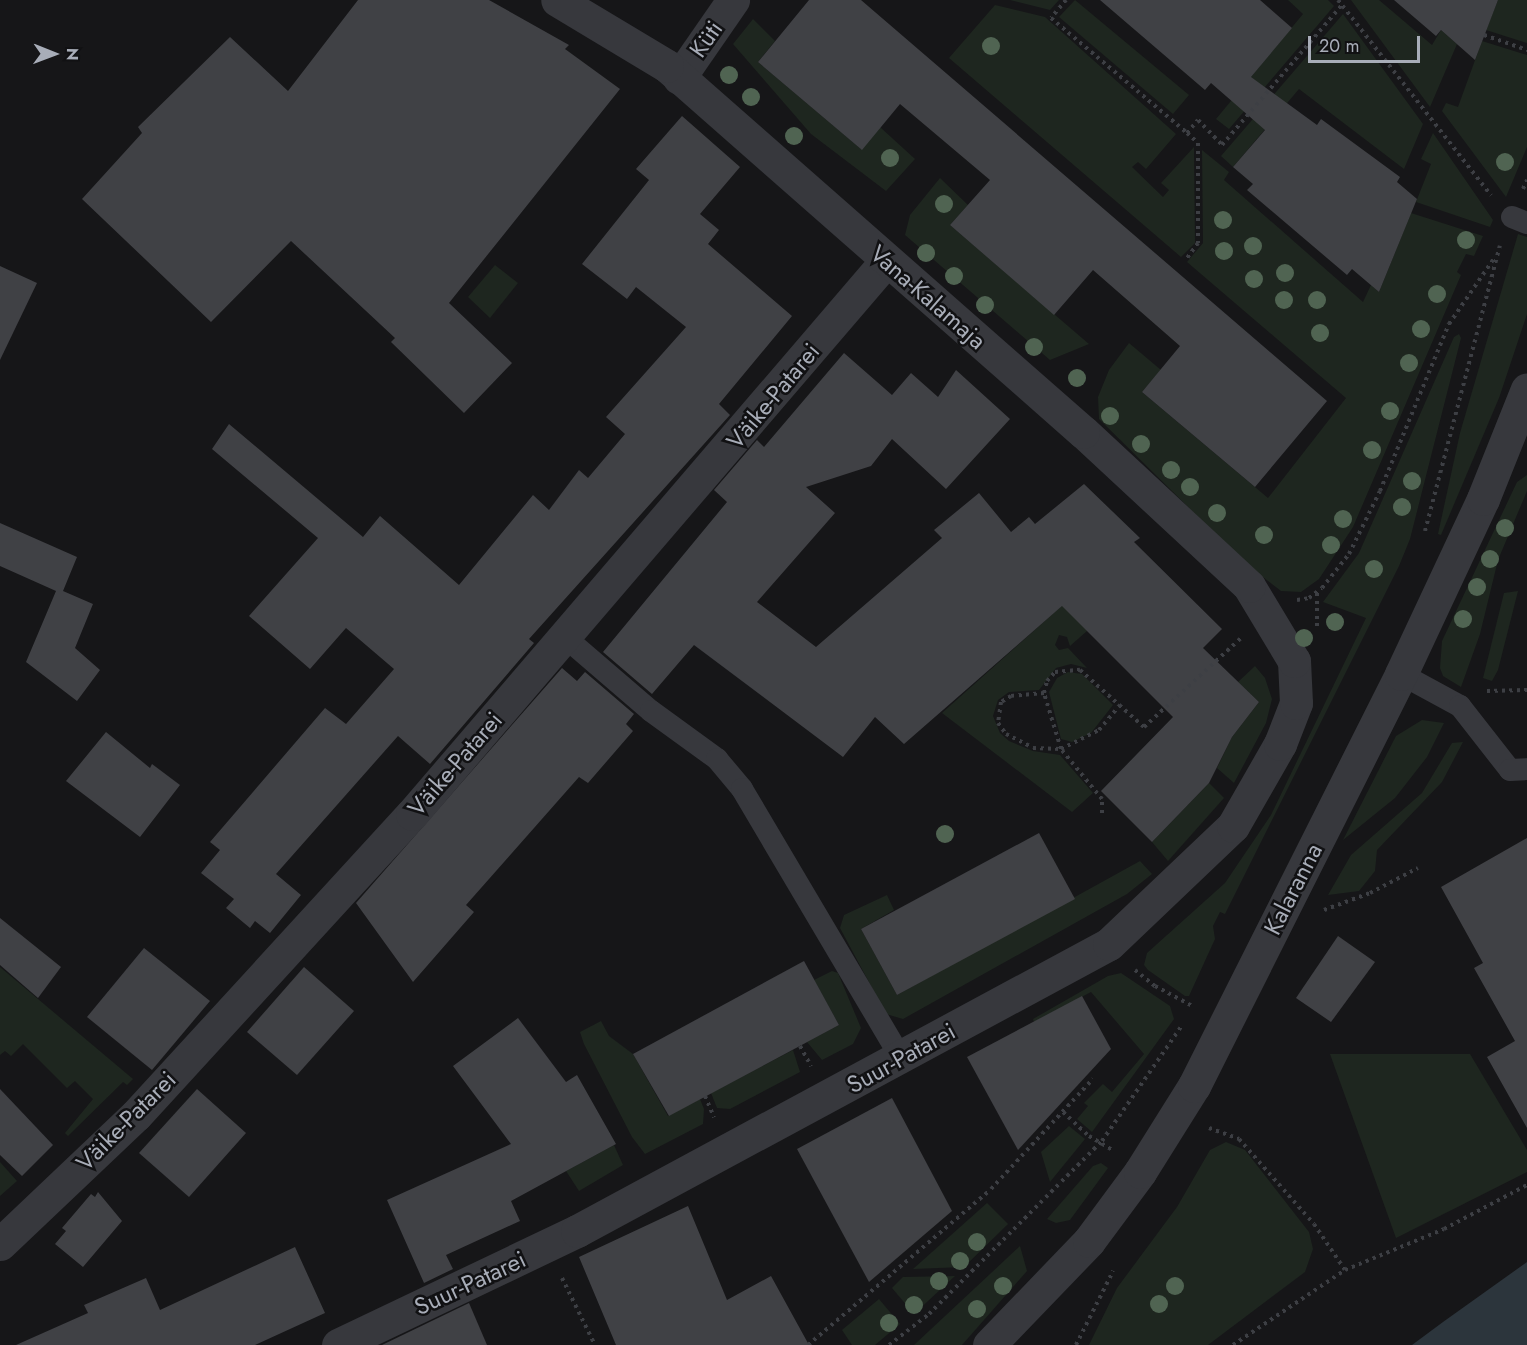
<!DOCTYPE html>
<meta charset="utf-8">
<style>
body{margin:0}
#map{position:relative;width:1527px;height:1345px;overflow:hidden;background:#161618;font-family:Jost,sans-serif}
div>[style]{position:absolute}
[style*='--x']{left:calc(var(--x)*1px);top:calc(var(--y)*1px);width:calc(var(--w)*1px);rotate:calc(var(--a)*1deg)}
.green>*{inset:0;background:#1e261f}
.water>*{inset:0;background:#2c353c}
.building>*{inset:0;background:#404145}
.path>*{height:4px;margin-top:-2px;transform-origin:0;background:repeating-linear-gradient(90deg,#3d3f44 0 3px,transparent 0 7.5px)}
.service>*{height:22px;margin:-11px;padding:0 11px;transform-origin:11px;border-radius:11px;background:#37383d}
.minor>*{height:33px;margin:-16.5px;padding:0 16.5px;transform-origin:16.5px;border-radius:16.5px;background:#37383d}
.tertiary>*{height:33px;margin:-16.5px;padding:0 16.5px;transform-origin:16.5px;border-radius:16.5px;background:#37383d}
.trees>*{width:18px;height:18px;margin:-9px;border-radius:50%;background:#506452}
span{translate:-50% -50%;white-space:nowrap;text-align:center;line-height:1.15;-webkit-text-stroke:5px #111113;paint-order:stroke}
.street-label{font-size:24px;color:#a8adb8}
.north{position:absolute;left:24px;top:24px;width:60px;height:60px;-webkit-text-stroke:4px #111113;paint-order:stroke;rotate:91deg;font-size:16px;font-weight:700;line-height:24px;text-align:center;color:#a8adb8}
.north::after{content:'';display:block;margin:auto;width:21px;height:27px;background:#a8adb8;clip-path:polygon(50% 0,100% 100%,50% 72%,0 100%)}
.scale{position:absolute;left:1308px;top:36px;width:112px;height:27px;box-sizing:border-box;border:3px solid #a8adb8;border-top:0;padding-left:8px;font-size:18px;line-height:21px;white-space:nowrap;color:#a8adb8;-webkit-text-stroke:4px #111113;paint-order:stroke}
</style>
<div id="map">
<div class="green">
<i style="clip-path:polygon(1010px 0,1059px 0,1050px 10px)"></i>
<i style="clip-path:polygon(1075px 0,1189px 95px,1173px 114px,1059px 17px)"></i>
<i style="clip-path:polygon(1288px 0,1328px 0,1334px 6px,1229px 129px,1216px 119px,1303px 14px)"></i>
<i style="clip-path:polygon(1351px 0,1379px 0,1432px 45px,1441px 30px,1457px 44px,1430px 107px)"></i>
<i style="clip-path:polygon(1498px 0,1527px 0,1527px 43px,1486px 30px)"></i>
<i style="clip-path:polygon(995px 5px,1045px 17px,1176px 134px,1146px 169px,1138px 162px,1132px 167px,1163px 197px,1169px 190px,1161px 183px,1194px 147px,1195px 243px,1181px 257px,949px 58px)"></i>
<i style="clip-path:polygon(1343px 14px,1423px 124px,1404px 169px,1299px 89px,1233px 167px,1221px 156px)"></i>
<i style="clip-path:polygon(753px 19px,775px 41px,758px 62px,861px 149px,880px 127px,915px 159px,886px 191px,811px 134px,733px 44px)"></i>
<i style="clip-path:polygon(1482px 41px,1527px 55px,1527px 147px,1506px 197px,1442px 111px,1446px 103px,1458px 107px)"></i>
<i style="clip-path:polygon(1433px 133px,1493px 220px,1490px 227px,1416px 202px,1431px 164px,1421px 159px)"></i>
<i style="clip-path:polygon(1202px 150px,1229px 172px,1224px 180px,1363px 302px,1371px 285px,1379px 292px,1411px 213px,1483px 236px,1474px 256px,1466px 254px,1457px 272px,1461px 275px,1353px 527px,1319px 579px,1301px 592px,1281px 591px,1247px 565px,1099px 419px,1098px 397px,1109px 370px,1129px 343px,1161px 370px,1142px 392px,1268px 498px,1346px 398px,1187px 262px,1203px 243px)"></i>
<i style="clip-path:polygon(940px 178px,968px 205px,950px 225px,1089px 344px,1050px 360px,905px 235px,910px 215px)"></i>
<i style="clip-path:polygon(1518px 234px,1527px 237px,1527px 314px,1499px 398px,1441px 535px,1438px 534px,1460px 433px)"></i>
<i style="clip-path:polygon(495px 265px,518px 283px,490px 318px,468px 297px)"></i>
<i style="clip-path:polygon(1459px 334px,1461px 338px,1410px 539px,1399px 566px,1225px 914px,1220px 912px,1213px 926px,1215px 939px,1189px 996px,1185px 996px,1148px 970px,1144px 965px,1147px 953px,1225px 883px,1271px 815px,1366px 618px,1323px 602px,1359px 553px,1454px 337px)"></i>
<i style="clip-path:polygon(1527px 475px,1527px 491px,1498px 560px,1480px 634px,1461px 687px,1443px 676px,1440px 668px,1442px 641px,1517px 482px)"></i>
<i style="clip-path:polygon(1518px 591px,1498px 670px,1492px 681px,1483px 678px,1504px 593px)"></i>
<i style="clip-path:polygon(1074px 595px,1087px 631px,1070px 646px,1067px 637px,1059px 635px,1055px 645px,1059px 650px,1068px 648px,1087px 668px,1071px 664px,1056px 668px,1039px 690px,1009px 692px,998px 700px,993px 716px,1000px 733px,1009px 741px,1033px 751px,1060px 755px,1093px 793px,1072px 812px,942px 713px)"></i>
<i style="clip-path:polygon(1255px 666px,1265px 678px,1272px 699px,1266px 723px,1234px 783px,1217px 768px,1232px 737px,1259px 702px,1238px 682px)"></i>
<i style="clip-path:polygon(1068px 672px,1082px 674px,1113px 705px,1091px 733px,1072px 742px,1061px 739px,1049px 692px,1057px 678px)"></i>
<i style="clip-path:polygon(1422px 720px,1444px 723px,1427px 757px,1395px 798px,1343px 840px,1396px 736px)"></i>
<i style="clip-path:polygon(1463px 742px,1442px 782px,1377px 850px,1375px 871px,1359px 891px,1328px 895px,1351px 855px,1422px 793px,1452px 743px)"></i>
<i style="clip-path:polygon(1209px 783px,1224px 798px,1168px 861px,1152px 842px)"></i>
<i style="clip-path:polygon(1140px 861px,1152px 874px,1127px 894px,903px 1019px,886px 1014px,840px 928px,844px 915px,887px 895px,894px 910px,861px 929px,897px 995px)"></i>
<i style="clip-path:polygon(0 967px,133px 1079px,127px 1085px,123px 1082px,68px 1136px,65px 1133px,93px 1099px,75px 1081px,67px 1088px,23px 1044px,11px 1056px,5px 1051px,0 1055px)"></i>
<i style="clip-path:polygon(832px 971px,838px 973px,861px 1028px,853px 1044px,822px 1060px,807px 1042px,839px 1025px,814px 980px)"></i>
<i style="clip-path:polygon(1121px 973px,1170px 1006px,1174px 1019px,1092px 1132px,1077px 1119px,1088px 1106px,1084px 1103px,1103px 1084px,1112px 1092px,1144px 1054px,1091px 992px,1034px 1022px,1033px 1019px,1108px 976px)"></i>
<i style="clip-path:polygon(601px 1021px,609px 1036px,633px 1054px,668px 1116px,700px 1099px,704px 1109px,703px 1124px,645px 1154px,632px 1137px,584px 1044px,580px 1032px)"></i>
<i style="clip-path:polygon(793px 1050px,800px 1072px,730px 1109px,717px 1108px,711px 1093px)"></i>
<i style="clip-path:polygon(1330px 1054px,1470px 1054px,1527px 1150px,1527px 1172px,1396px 1238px)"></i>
<i style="clip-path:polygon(1069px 1126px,1085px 1139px,1050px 1182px,1041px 1152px)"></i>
<i style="clip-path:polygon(1226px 1142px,1245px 1150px,1309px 1232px,1313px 1249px,1305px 1272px,1208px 1345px,1089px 1345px,1117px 1288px,1177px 1207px,1210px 1150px)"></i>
<i style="clip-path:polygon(614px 1145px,623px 1165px,579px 1191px,566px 1171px)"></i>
<i style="clip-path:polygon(0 1162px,17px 1181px,0 1196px)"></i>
<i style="clip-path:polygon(1101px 1163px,1108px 1168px,1070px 1220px,1056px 1223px,1047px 1219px,1093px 1166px)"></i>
<i style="clip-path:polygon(987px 1203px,1008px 1224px,964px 1267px,913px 1269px)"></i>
<i style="clip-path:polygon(1020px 1246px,1027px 1271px,962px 1345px,914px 1345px)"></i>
<i style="clip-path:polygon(955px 1276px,914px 1314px,892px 1288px,903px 1277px)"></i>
<i style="clip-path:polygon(879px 1299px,900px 1324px,875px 1345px,852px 1345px,842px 1330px)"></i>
</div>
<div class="water">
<i style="clip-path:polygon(1527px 1262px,1527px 1345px,1412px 1345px,1443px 1322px)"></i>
</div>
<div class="building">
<i style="clip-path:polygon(358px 0,489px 0,569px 45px,565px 49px,620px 89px,449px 303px,512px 363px,464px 413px,391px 342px,395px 338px,291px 241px,211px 322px,82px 199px,142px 133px,138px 127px,230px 37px,288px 91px)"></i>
<i style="clip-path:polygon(809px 0,861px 0,1327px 401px,1255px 487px,1142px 392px,1180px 346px,1093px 270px,1054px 315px,950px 225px,990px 180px,900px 104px,862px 150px,758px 62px)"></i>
<i style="clip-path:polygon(1100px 0,1260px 0,1292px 28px,1251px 77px,1317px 125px,1321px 119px,1400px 177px,1397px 182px,1417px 199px,1379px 292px,1352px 269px,1347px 275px,1247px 190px,1253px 184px,1233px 167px,1265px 130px,1211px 83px,1205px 90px)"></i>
<i style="clip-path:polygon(1394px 0,1498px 0,1475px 60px,1441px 30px,1436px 36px)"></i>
<i style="clip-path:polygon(682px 116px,740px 167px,700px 214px,719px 230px,708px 244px,792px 316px,719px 404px,730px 415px,529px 639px,534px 643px,430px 764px,398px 736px,276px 874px,301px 895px,270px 933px,255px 921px,250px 928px,226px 908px,234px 899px,201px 873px,220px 850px,210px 842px,325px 708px,346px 724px,394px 669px,346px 628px,310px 669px,249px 616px,318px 538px,212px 449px,229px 424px,363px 537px,380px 516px,459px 585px,533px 495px,549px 510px,579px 470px,588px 478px,625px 434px,606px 417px,686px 327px,636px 287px,627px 299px,582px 264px,649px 180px,636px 169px)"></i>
<i style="clip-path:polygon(0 266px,37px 283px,0 360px)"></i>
<i style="clip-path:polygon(844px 353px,892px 395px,911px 373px,938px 397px,956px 370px,1010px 419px,946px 489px,892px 439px,871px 466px,806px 487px,835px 513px,757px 602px,816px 647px,942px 538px,934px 530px,979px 493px,1011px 532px,1029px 517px,1035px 524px,1084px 484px,1140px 538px,1134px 542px,1222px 629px,1203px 648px,1259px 702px,1232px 737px,1209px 783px,1152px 842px,1101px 791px,1173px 717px,1062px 606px,904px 744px,875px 717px,843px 757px,694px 645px,652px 694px,603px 652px,727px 502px,714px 490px,757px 440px,764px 447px)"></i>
<i style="clip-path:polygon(0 523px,77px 557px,63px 591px,93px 604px,75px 648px,100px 670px,77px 701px,26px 662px,56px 591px,0 566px)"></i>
<i style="clip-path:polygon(562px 668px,577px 681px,585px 672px,634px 714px,626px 724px,633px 731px,588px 783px,579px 777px,466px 905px,474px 912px,413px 982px,356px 903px)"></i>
<i style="clip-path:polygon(106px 732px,150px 768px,152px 764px,180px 785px,140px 837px,66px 781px)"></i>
<i style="clip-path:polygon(1039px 833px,1075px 899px,897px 995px,861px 929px)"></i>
<i style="clip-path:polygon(1527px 838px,1527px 1128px,1487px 1057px,1515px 1041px,1474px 968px,1483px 963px,1441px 887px)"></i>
<i style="clip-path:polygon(0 918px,61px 967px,38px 998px,0 965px)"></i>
<i style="clip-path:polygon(1338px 936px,1375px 962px,1331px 1022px,1296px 998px)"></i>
<i style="clip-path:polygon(144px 948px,210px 1001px,152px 1070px,87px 1017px)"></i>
<i style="clip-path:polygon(804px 961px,839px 1025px,669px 1116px,633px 1054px)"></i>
<i style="clip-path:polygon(304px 967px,354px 1011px,297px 1075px,247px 1032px)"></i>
<i style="clip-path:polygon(1082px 996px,1111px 1049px,1018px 1150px,967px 1057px)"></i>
<i style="clip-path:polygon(518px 1018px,566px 1082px,577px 1075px,616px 1144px,511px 1201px,520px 1221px,446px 1255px,453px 1269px,424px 1283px,387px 1200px,511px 1144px,453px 1066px)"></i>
<i style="clip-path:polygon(0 1089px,53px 1145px,22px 1176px,0 1155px)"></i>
<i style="clip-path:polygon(197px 1089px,246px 1133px,189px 1197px,139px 1153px)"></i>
<i style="clip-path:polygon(892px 1098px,952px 1211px,869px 1282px,797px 1149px)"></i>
<i style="clip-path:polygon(98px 1192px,122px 1221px,83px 1267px,55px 1244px,66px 1231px,62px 1228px,91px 1194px,95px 1197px)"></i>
<i style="clip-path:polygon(688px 1206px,727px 1300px,771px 1276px,809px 1345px,616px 1345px,579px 1257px)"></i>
<i style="clip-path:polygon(295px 1247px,325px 1313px,255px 1345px,16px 1345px,88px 1313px,84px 1305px,146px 1278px,160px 1310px)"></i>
<i style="clip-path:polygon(469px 1303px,487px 1345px,382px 1345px)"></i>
</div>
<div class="path">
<i style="--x:1066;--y:0;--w:23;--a:130"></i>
<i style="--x:1051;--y:18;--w:178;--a:40.2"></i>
<i style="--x:1187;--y:133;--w:17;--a:-50"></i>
<i style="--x:1198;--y:120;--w:35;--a:46"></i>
<i style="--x:1222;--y:145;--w:186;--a:-49.4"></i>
<i style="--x:1338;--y:0;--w:248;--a:51.9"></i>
<i style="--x:1484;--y:35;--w:46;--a:19.2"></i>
<i style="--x:1187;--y:133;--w:15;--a:42"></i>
<i style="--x:1198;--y:143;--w:100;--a:90"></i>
<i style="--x:1198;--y:243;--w:19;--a:126"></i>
<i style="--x:1523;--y:189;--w:10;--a:-66"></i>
<i style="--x:1425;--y:531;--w:295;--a:-75.3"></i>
<i style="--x:1297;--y:600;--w:12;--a:-9"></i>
<i style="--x:1309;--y:598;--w:16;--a:-38"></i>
<i style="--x:1322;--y:588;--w:43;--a:-51.5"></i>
<i style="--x:1349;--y:554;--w:70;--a:-63.8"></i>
<i style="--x:1380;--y:491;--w:181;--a:-67.6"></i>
<i style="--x:1449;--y:324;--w:78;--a:-55.5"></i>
<i style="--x:1317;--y:626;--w:34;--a:-90"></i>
<i style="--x:1487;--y:691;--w:40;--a:-1.4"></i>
<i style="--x:1044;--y:693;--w:33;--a:175"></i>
<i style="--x:1011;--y:696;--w:12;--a:149"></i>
<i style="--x:1001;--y:702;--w:21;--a:98"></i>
<i style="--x:998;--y:723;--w:14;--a:54"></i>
<i style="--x:1006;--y:734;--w:30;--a:27"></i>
<i style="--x:1033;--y:748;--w:28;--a:2"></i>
<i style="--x:1061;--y:749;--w:42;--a:-26.6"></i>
<i style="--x:1099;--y:730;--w:33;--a:-50"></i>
<i style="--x:1102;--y:813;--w:14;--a:-90"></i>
<i style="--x:1102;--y:799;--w:65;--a:-129.4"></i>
<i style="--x:1061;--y:749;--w:59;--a:-106.9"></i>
<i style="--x:1044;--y:693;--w:12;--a:-76"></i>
<i style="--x:1047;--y:681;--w:12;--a:-48"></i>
<i style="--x:1055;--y:672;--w:25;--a:-5"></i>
<i style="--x:1080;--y:670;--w:86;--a:41.7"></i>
<i style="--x:1144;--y:727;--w:132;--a:-42.5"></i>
<i style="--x:1324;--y:910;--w:49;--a:-20.3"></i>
<i style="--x:1370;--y:893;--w:54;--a:-27.5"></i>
<i style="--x:1135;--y:970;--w:26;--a:39"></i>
<i style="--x:1155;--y:986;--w:44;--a:28.3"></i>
<i style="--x:800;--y:1046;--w:23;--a:61"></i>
<i style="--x:705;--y:1096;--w:23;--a:67"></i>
<i style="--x:1063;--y:1112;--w:35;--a:43"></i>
<i style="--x:1089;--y:1136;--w:27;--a:31"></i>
<i style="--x:1209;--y:1128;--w:32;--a:20"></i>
<i style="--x:1239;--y:1139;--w:113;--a:48.6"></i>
<i style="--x:1314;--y:1224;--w:55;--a:56"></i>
<i style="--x:562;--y:1278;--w:75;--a:63.8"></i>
<i style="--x:808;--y:1345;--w:240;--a:-40.4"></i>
<i style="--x:991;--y:1189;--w:150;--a:-47.2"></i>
<i style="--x:889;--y:1345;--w:51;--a:-37.8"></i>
<i style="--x:929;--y:1314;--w:245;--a:-45"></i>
<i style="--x:1102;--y:1141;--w:139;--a:-55.3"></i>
<i style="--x:1076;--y:1345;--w:83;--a:-63.4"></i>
<i style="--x:1233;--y:1345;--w:135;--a:-33.8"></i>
<i style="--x:1345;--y:1270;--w:107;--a:-22.5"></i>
<i style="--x:1444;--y:1229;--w:94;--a:-27.9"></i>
</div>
<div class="service">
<i style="--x:1512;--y:217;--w:16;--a:22"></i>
<i style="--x:566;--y:638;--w:112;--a:40.7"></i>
<i style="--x:651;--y:711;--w:82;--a:36"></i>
<i style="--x:717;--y:759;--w:39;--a:50"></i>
<i style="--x:742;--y:789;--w:312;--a:59.4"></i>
<i style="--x:1401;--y:674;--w:67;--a:28.5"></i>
<i style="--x:1460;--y:706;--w:81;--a:52"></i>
<i style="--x:1510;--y:770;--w:17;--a:-3"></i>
</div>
<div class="minor">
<i style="--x:679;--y:78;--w:95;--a:-55.3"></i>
<i style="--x:0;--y:1244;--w:187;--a:-43.5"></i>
<i style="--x:136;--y:1115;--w:408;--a:-47.5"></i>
<i style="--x:412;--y:814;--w:728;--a:-49.4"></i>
<i style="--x:338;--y:1345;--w:265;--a:-25.5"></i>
<i style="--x:577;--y:1231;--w:604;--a:-28.35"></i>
<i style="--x:1109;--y:944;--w:171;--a:-43.6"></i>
<i style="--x:1233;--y:826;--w:95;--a:-60.2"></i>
<i style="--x:1280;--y:744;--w:44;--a:-68.7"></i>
<i style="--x:1296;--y:703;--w:42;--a:-92.7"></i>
<i style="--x:1294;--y:661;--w:87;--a:-121"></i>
<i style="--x:1249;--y:586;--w:226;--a:-137.1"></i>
<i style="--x:1083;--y:432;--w:554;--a:-138.66"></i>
<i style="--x:667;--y:66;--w:128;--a:-149"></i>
</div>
<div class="tertiary">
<i style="--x:989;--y:1345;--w:144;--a:-46.1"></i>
<i style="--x:1089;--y:1241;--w:86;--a:-53.5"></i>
<i style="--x:1140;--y:1172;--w:102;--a:-57.9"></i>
<i style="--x:1194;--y:1086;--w:461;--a:-63.3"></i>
<i style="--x:1401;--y:674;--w:193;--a:-64.9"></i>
<i style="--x:1483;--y:499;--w:118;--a:-68.2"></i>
</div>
<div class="trees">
<i style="left:991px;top:46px"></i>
<i style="left:729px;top:75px"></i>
<i style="left:751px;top:97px"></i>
<i style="left:794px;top:136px"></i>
<i style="left:890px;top:158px"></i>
<i style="left:1505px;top:162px"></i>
<i style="left:944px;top:204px"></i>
<i style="left:1223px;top:220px"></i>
<i style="left:1466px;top:240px"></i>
<i style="left:1253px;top:246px"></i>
<i style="left:1224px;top:251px"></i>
<i style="left:926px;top:253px"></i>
<i style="left:1285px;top:273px"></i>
<i style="left:954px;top:276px"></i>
<i style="left:1254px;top:279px"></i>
<i style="left:1437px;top:294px"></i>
<i style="left:1284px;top:300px"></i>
<i style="left:1317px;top:300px"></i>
<i style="left:985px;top:305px"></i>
<i style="left:1421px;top:329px"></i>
<i style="left:1320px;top:333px"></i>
<i style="left:1034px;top:347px"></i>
<i style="left:1409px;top:363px"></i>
<i style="left:1077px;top:378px"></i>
<i style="left:1390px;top:411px"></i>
<i style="left:1110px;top:416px"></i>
<i style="left:1141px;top:444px"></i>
<i style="left:1372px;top:450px"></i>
<i style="left:1171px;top:470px"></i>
<i style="left:1412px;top:481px"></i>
<i style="left:1190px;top:487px"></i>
<i style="left:1402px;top:507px"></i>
<i style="left:1217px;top:513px"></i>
<i style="left:1343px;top:519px"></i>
<i style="left:1505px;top:528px"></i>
<i style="left:1264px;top:535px"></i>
<i style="left:1331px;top:545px"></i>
<i style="left:1490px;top:559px"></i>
<i style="left:1374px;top:569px"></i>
<i style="left:1477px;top:587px"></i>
<i style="left:1463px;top:619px"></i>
<i style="left:1335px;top:622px"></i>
<i style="left:1304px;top:638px"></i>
<i style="left:945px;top:834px"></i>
<i style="left:977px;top:1242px"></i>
<i style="left:960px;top:1261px"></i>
<i style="left:939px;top:1281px"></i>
<i style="left:1003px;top:1286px"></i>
<i style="left:1175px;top:1286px"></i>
<i style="left:1159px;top:1304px"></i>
<i style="left:914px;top:1305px"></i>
<i style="left:977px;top:1309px"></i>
<i style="left:889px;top:1323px"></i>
</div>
<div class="street-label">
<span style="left:706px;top:39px;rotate:-55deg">Küti</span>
<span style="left:928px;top:297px;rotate:41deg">Vana-Kalamaja</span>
<span style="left:773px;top:396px;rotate:-50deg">Väike-Patarei</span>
<span style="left:455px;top:764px;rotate:-49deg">Väike-Patarei</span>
<span style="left:1293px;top:889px;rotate:-63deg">Kalaranna</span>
<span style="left:901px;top:1058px;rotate:-29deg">Suur-Patarei</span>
<span style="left:126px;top:1121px;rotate:-45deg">Väike-Patarei</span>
<span style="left:470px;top:1283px;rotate:-25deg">Suur-Patarei</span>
</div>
<div class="north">N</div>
<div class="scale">20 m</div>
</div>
